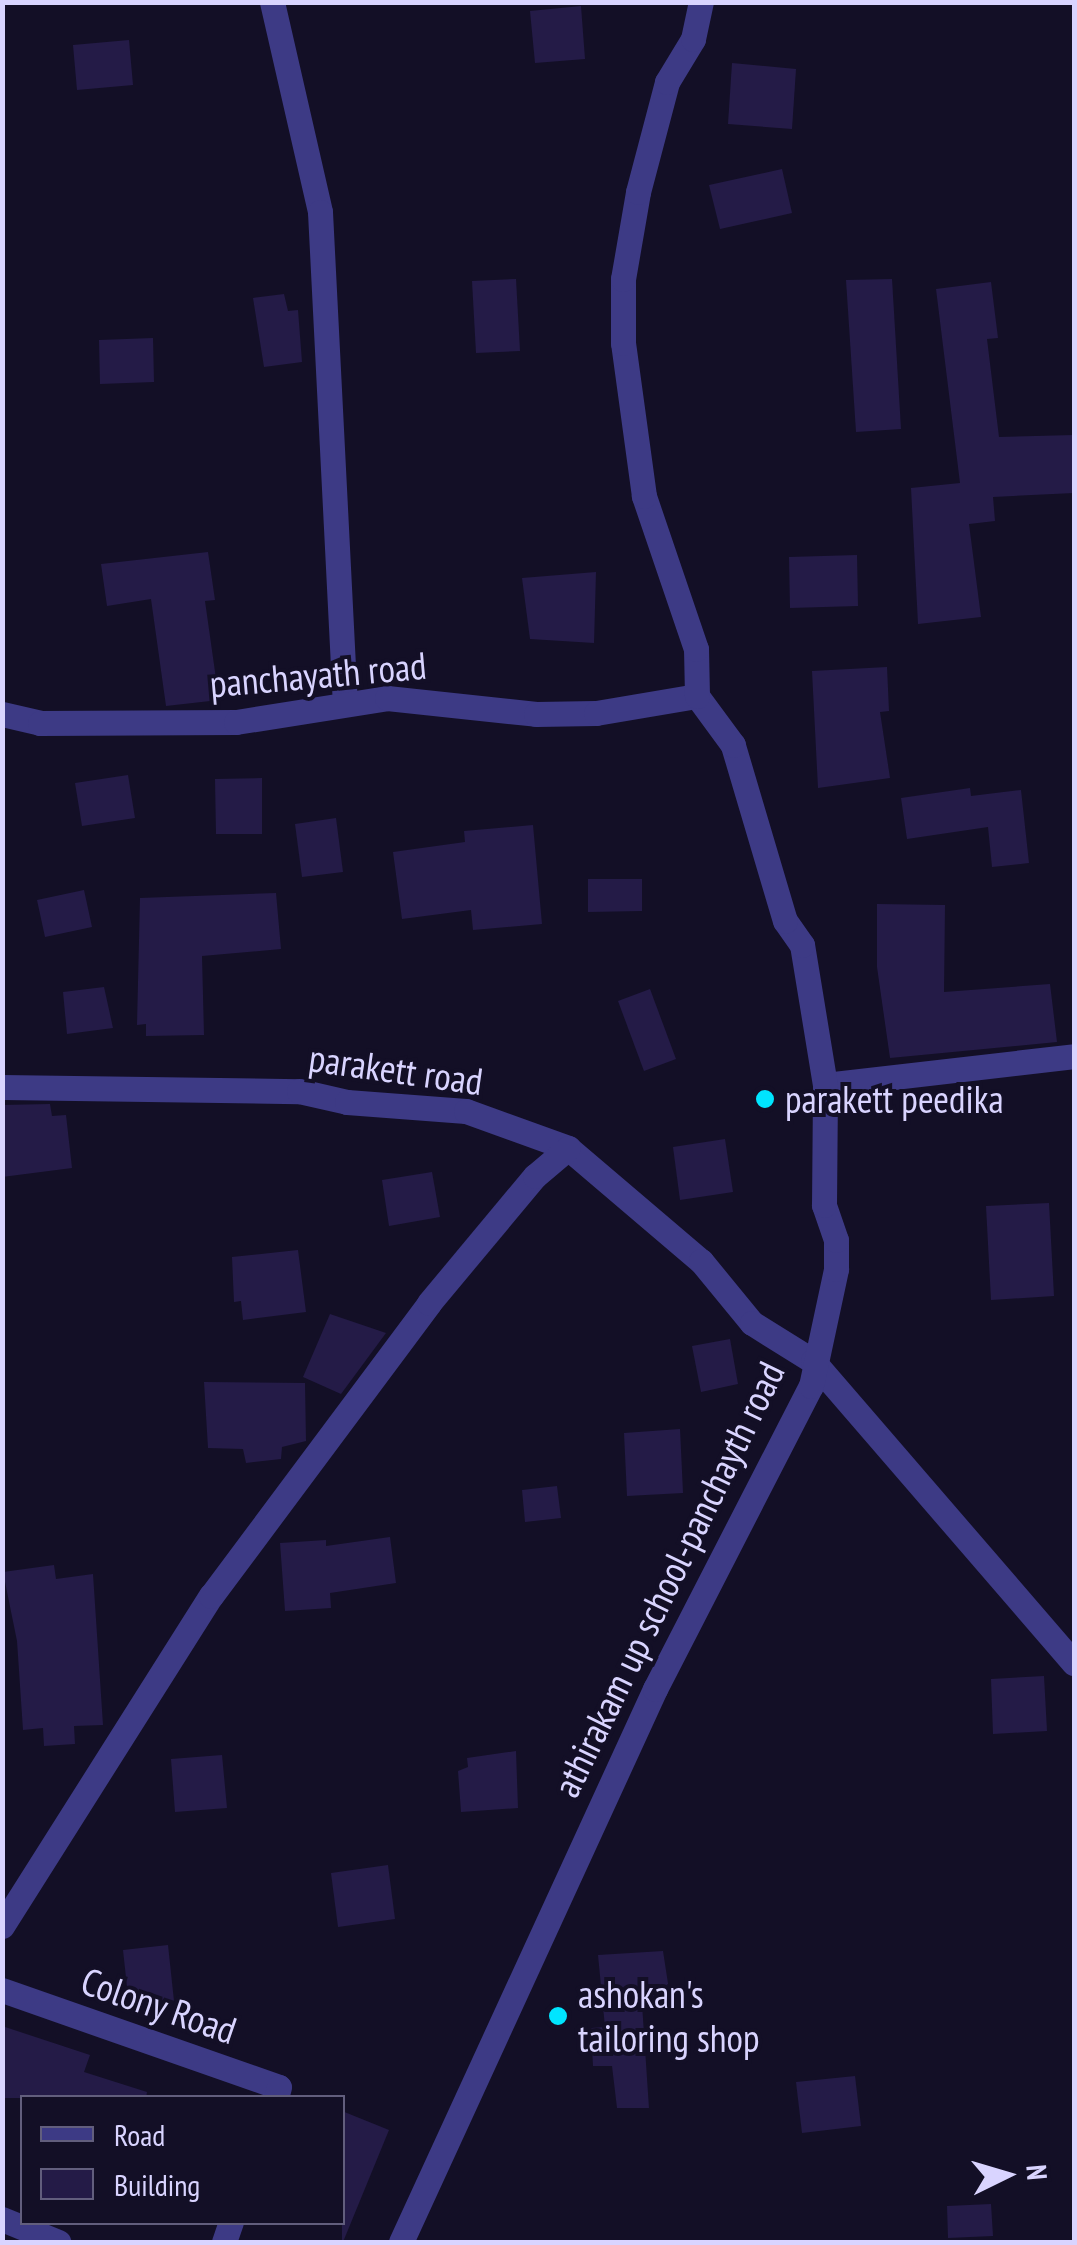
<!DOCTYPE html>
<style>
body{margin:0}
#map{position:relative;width:1077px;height:2245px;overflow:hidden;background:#130f26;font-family:"PT Sans Narrow",sans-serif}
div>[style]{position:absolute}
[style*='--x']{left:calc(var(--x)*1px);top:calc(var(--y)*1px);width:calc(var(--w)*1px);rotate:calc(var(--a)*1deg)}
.building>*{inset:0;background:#241b47}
.minor>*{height:25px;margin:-12.5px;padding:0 12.5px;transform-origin:12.5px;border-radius:12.5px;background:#3d3a85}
.dots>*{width:28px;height:28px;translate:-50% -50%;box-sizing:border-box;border:5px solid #130f26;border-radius:50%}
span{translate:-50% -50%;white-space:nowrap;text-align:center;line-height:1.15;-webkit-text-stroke:8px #130f26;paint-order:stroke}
.street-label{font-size:38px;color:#d9d4ff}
.poi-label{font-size:38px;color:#d9d4ff}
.left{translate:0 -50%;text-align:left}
.frame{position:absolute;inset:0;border:5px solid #d9d4ff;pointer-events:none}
.legend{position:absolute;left:20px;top:2095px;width:325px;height:130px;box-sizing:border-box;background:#130f26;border:2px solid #625e7d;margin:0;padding:12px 18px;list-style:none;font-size:30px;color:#d9d4ff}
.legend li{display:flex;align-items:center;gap:20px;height:50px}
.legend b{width:50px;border:2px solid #625e7d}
.north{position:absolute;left:957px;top:2125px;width:100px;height:100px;-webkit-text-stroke:8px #130f26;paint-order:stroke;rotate:85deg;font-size:28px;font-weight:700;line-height:40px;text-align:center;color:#d9d4ff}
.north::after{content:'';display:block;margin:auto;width:35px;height:45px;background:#d9d4ff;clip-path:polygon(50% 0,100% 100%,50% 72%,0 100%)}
</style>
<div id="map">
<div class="building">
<i style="clip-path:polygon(581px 6px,585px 59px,535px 63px,530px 11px)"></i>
<i style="clip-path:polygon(129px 40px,133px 85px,77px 90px,73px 45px)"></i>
<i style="clip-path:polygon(732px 63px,796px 69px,792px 129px,728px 124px)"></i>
<i style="clip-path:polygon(782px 169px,792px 213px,720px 229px,709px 185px)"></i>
<i style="clip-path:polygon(516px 279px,520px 351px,476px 353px,472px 281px)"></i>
<i style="clip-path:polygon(892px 279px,901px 429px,856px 432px,846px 280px)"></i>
<i style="clip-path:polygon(991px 282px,998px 338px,987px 339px,999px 437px,1074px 435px,1074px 493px,993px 497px,995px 521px,969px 524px,981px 617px,918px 624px,911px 488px,960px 483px,936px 289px)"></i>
<i style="clip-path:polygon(284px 294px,288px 311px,298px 310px,302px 362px,264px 367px,253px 298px)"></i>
<i style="clip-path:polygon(153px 338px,154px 382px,100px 384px,99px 340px)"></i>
<i style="clip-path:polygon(208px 552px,215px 600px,205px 601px,219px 700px,166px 706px,151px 599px,107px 606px,101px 564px)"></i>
<i style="clip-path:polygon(857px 555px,858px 606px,790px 608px,789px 557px)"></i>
<i style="clip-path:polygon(596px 572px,594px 643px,530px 639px,522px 578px)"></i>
<i style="clip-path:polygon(887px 667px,889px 711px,880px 712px,890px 778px,818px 788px,812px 671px)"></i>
<i style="clip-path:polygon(128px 775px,135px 818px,82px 826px,75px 783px)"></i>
<i style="clip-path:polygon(262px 778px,262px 834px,216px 834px,215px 779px)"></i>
<i style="clip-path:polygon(970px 788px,971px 796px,1021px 790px,1029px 863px,992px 867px,988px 827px,907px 839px,901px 798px)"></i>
<i style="clip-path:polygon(336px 818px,343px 872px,302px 877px,295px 824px)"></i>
<i style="clip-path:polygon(533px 825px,542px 924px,473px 930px,471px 910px,402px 919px,393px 852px,465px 842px,464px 831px)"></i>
<i style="clip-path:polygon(588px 879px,642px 879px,642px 911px,588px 912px)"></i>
<i style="clip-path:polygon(84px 890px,92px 927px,45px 937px,37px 900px)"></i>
<i style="clip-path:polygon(276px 893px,281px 949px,202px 956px,204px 1035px,146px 1036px,146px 1024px,137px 1025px,140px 898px)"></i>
<i style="clip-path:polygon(877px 904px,945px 905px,944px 992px,1050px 984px,1057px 1042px,890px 1058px,877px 967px)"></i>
<i style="clip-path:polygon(104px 987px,113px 1028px,67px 1034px,63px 992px)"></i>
<i style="clip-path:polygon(650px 989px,676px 1059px,644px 1071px,618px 1001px)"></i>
<i style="clip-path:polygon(50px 1104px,52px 1116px,66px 1115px,72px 1168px,2px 1177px,2px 1105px)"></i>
<i style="clip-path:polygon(725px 1139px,733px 1192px,680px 1200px,673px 1147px)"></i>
<i style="clip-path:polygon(432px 1172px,440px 1217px,389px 1226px,382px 1180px)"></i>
<i style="clip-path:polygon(1049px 1203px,1054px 1296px,991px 1300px,986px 1206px)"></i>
<i style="clip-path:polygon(298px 1250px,306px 1312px,243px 1320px,241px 1301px,234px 1302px,232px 1257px)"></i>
<i style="clip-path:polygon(330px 1314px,386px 1333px,341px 1394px,303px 1377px)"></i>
<i style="clip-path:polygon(730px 1339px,738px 1384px,701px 1392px,692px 1346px)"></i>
<i style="clip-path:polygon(204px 1382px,305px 1383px,306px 1441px,282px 1447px,281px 1459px,246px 1463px,243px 1449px,208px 1448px)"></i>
<i style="clip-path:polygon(680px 1429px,683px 1493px,627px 1496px,624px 1433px)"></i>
<i style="clip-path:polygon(557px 1486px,561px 1518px,525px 1522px,522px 1490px)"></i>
<i style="clip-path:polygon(390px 1537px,396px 1583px,330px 1593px,331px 1608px,285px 1611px,280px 1543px,326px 1540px,326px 1546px)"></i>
<i style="clip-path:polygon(54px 1565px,56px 1579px,93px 1574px,103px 1725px,74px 1726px,75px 1744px,44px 1746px,43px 1728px,23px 1730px,17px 1641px,3px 1572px)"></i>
<i style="clip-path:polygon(1044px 1676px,1047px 1731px,993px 1734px,991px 1679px)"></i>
<i style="clip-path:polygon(516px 1751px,518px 1808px,461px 1812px,458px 1771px,468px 1767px,467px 1758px)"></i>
<i style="clip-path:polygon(222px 1755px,227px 1808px,175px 1812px,171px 1759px)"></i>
<i style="clip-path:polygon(388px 1865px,395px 1919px,338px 1927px,331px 1873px)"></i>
<i style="clip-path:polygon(168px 1945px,174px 2001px,129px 2005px,123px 1950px)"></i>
<i style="clip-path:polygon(663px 1951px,671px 2003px,642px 2004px,649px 2108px,617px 2108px,612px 2066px,593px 2066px,591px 2028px,605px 2027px,598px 1955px)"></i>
<i style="clip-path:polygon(2px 2026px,90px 2055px,84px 2072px,147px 2092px,146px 2098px,2px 2098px)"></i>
<i style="clip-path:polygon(855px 2076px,861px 2126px,802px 2133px,796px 2082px)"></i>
<i style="clip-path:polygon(342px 2111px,389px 2130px,343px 2242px,342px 2242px)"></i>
<i style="clip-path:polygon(991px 2204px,993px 2236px,948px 2238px,947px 2206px)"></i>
</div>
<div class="minor">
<i style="--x:272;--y:2;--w:215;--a:77.1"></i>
<i style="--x:320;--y:212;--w:491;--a:87.1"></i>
<i style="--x:2;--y:714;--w:39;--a:13"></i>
<i style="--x:40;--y:723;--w:196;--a:-0.3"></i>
<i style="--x:236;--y:722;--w:153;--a:-9"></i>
<i style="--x:387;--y:698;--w:150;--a:6.1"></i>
<i style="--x:536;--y:714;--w:60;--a:-1"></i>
<i style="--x:596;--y:713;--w:102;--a:-9.6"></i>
<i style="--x:825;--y:1085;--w:251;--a:-6.6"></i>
<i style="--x:2;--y:1087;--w:297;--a:0.8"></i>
<i style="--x:299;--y:1091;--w:49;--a:12.9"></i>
<i style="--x:347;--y:1102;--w:119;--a:4.3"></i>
<i style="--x:466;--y:1111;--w:109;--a:19.9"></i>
<i style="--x:568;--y:1148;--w:175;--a:40.4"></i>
<i style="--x:701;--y:1261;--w:80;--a:50.6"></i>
<i style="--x:752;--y:1323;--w:72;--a:31.9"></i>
<i style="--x:813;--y:1361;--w:399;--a:49.2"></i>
<i style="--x:2;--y:1926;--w:391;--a:-57.7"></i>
<i style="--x:211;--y:1596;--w:365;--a:-53.3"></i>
<i style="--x:429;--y:1303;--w:165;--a:-50.2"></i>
<i style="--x:535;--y:1176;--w:43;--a:-40.3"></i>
<i style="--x:2;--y:1990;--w:293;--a:19.3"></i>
<i style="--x:279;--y:2087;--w:11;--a:105"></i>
<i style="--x:2;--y:2219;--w:61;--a:22.3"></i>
<i style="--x:224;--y:2242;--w:21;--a:-71"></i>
<i style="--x:401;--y:2242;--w:609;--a:-65.33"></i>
<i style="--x:655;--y:1689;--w:341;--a:-62.8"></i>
<i style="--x:811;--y:1386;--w:120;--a:-77.9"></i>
<i style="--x:836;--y:1269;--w:29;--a:-90"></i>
<i style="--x:836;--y:1240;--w:37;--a:-109"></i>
<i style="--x:824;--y:1205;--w:120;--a:-89.5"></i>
<i style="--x:825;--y:1085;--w:142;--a:-99.3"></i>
<i style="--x:802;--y:945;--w:29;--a:-125"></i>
<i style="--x:785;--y:921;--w:184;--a:-106.5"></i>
<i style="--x:733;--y:745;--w:61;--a:-126.3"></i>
<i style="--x:697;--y:696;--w:47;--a:-91.2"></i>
<i style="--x:696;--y:649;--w:162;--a:-108.8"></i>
<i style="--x:644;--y:496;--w:154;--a:-97.8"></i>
<i style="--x:623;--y:343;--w:64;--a:-90"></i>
<i style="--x:623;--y:279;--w:88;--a:-80.2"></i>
<i style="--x:638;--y:192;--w:114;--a:-75.2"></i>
<i style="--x:667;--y:82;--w:50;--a:-58.8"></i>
<i style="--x:693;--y:39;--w:38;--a:-78"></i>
</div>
<div class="dots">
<i style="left:765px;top:1099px;background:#00e5ff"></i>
<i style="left:558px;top:2016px;background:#00e5ff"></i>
</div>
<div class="street-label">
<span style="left:318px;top:674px;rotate:-5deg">panchayath road</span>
<span style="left:396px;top:1069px;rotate:8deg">parakett road</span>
<span style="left:668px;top:1579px;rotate:-64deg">athirakam up school-panchayth road</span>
<span style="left:159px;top:2005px;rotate:19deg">Colony Road</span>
</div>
<div class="poi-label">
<span class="left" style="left:785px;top:1099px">parakett peedika</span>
<span class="left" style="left:578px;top:2016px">ashokan's<br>tailoring shop</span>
</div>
<div class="frame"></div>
<ul class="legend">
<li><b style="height:12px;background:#3d3a85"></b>Road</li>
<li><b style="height:28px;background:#241b47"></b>Building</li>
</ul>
<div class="north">N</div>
</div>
